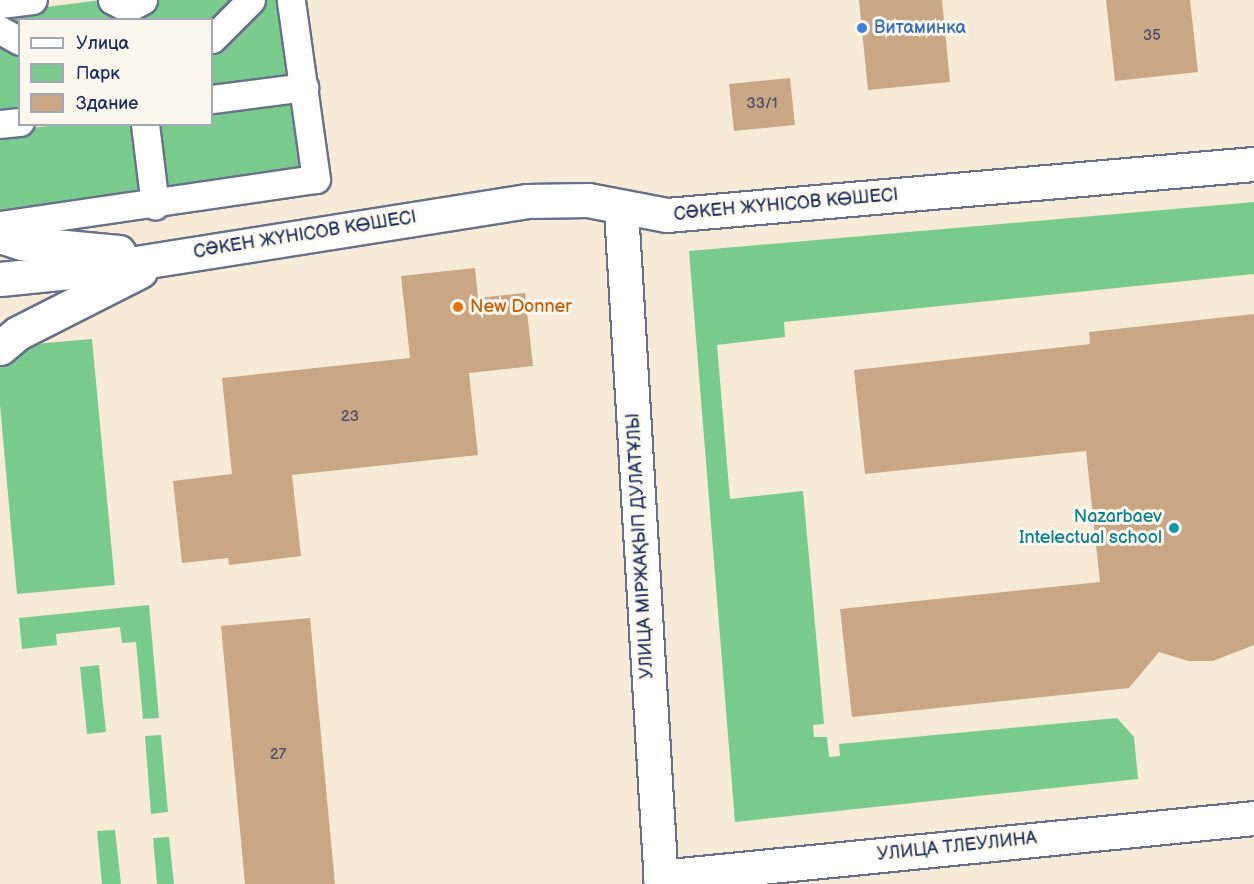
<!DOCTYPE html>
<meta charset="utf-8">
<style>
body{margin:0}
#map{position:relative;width:1254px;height:884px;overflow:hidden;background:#f7ebd8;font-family:"Balsamiq Sans",sans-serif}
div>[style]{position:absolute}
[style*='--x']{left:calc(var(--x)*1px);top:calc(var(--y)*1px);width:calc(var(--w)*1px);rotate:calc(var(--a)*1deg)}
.green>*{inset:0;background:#78cb8d}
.building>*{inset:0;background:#c9a684}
.roads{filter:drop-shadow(2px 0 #687189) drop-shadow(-2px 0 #687189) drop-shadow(0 2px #687189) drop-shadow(0 -2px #687189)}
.pedestrian>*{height:27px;margin:-13.5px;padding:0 13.5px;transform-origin:13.5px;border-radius:13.5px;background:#fff}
.minor>*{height:33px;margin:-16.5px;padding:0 16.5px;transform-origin:16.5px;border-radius:16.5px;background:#fff}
.tertiary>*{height:33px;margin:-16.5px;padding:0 16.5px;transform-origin:16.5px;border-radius:16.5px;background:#fff}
.dots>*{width:16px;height:16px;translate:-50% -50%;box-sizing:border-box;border:3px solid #fbf7ec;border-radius:50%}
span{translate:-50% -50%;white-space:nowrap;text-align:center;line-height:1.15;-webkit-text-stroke:6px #fbf7ec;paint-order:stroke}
.number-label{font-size:15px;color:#464d68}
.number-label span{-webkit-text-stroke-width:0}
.shop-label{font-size:18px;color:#366cbe}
.left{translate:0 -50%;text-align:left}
.street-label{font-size:18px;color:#1b2f5e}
.food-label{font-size:18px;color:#c56008}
.culture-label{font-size:18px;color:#0d838f}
.right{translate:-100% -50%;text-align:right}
.legend{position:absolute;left:18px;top:18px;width:195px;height:108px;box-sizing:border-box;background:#fbf7ec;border:2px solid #a1a7b3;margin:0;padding:8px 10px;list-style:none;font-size:18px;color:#1b2f5e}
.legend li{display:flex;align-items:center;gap:12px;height:30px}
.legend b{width:30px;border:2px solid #a1a7b3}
</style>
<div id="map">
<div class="green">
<i style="clip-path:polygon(101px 0,117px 14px,118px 19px,20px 20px,19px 30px,0 20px,0 13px)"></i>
<i style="clip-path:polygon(152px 0,240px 0,212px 29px,212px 20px,144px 19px,143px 11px)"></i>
<i style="clip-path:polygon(259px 0,280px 0,289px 76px,212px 88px,212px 50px)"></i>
<i style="clip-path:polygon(0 38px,19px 50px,19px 112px,0 114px)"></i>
<i style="clip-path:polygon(293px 94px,305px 173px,170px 193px,159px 125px,212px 124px,212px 106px)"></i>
<i style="clip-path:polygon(64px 124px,133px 125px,142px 200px,0 213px,0 132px)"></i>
<i style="clip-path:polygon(1254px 202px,1254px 274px,784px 322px,785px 337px,717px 345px,730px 499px,803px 491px,824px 724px,813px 725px,814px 737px,827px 737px,829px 757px,840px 756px,839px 744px,1117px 718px,1134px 737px,1138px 779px,735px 822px,689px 251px)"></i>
<i style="clip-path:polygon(92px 339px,115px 585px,17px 594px,0 405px,0 347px)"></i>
<i style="clip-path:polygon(149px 605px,159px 718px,143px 719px,136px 642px,122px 643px,120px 627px,56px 634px,57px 645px,22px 649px,19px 618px)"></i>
<i style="clip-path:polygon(99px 665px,106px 732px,87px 734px,80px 667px)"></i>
<i style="clip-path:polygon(161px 735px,168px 812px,151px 814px,145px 736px)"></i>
<i style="clip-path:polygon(115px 830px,121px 884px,102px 884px,97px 831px)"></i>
<i style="clip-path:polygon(169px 837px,174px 884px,157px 884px,153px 838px)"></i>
</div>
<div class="building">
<i style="clip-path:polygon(859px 0,942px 0,950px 82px,868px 90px)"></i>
<i style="clip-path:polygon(1106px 0,1190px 0,1198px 72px,1115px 81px)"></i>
<i style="clip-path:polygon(790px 78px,795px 125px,734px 131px,729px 84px)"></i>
<i style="clip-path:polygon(475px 268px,478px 298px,525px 293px,533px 366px,469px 373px,478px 455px,292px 475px,301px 556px,229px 565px,228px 558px,182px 563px,173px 481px,232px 474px,222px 378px,410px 358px,401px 276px)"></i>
<i style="clip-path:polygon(1254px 314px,1254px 645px,1213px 661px,1188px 661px,1159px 652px,1129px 688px,852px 717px,840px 609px,1100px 582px,1086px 451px,865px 474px,854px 370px,1090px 344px,1089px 332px)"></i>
<i style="clip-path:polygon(310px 618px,335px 884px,245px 884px,221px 626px)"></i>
</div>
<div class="roads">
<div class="pedestrian">
<i style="--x:112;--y:0;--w:18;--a:27"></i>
<i style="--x:128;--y:8;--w:17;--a:-28"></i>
<i style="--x:0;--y:4;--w:33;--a:-7"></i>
<i style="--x:0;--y:30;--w:23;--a:29"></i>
<i style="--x:212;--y:39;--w:55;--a:-45"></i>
<i style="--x:212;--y:99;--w:93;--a:-7.4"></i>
<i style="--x:0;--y:124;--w:20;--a:-6"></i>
<i style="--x:145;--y:124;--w:82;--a:83"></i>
<i style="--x:0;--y:225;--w:319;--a:-8.3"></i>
<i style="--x:316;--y:179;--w:181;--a:-98"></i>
</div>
<div class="minor">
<i style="--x:621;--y:209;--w:676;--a:86.61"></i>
<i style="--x:660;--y:877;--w:597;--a:-5.67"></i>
</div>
<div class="tertiary">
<i style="--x:0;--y:236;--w:23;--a:18"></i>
<i style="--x:22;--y:243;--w:97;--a:5.3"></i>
<i style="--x:0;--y:279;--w:99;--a:-5.8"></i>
<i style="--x:98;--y:269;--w:434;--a:-9"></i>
<i style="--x:527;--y:201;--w:61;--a:-0.9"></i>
<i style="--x:588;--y:200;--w:80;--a:10.8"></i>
<i style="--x:667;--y:215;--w:589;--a:-4.97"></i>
<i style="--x:0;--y:348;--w:23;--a:-40"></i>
<i style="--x:18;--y:333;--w:137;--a:-26.9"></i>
</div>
</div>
<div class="dots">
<i style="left:862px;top:28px;background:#3f7fe0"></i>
<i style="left:458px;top:307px;background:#e8710a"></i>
<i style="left:1174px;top:528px;background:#0f9aa8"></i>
</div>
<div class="number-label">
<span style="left:1152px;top:36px">35</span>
<span style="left:762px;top:104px">33/1</span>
<span style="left:350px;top:417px">23</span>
<span style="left:278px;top:755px">27</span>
</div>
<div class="shop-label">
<span class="left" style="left:874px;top:28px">Витаминка</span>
</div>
<div class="street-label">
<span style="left:786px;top:205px;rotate:-5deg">СӘКЕН ЖҮНІСОВ КӨШЕСІ</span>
<span style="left:305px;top:235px;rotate:-9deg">СӘКЕН ЖҮНІСОВ КӨШЕСІ</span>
<span style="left:641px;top:546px;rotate:-93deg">УЛИЦА МІРЖАҚЫП ДУЛАТҰЛЫ</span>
<span style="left:957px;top:847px;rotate:-6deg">УЛИЦА ТЛЕУЛИНА</span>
</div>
<div class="food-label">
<span class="left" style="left:470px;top:307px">New Donner</span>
</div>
<div class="culture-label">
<span class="right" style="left:1162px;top:528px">Nazarbaev<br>Intelectual school</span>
</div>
<ul class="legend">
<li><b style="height:8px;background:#fff"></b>Улица</li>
<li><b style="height:16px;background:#78cb8d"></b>Парк</li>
<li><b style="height:16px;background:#c9a684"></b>Здание</li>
</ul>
</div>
